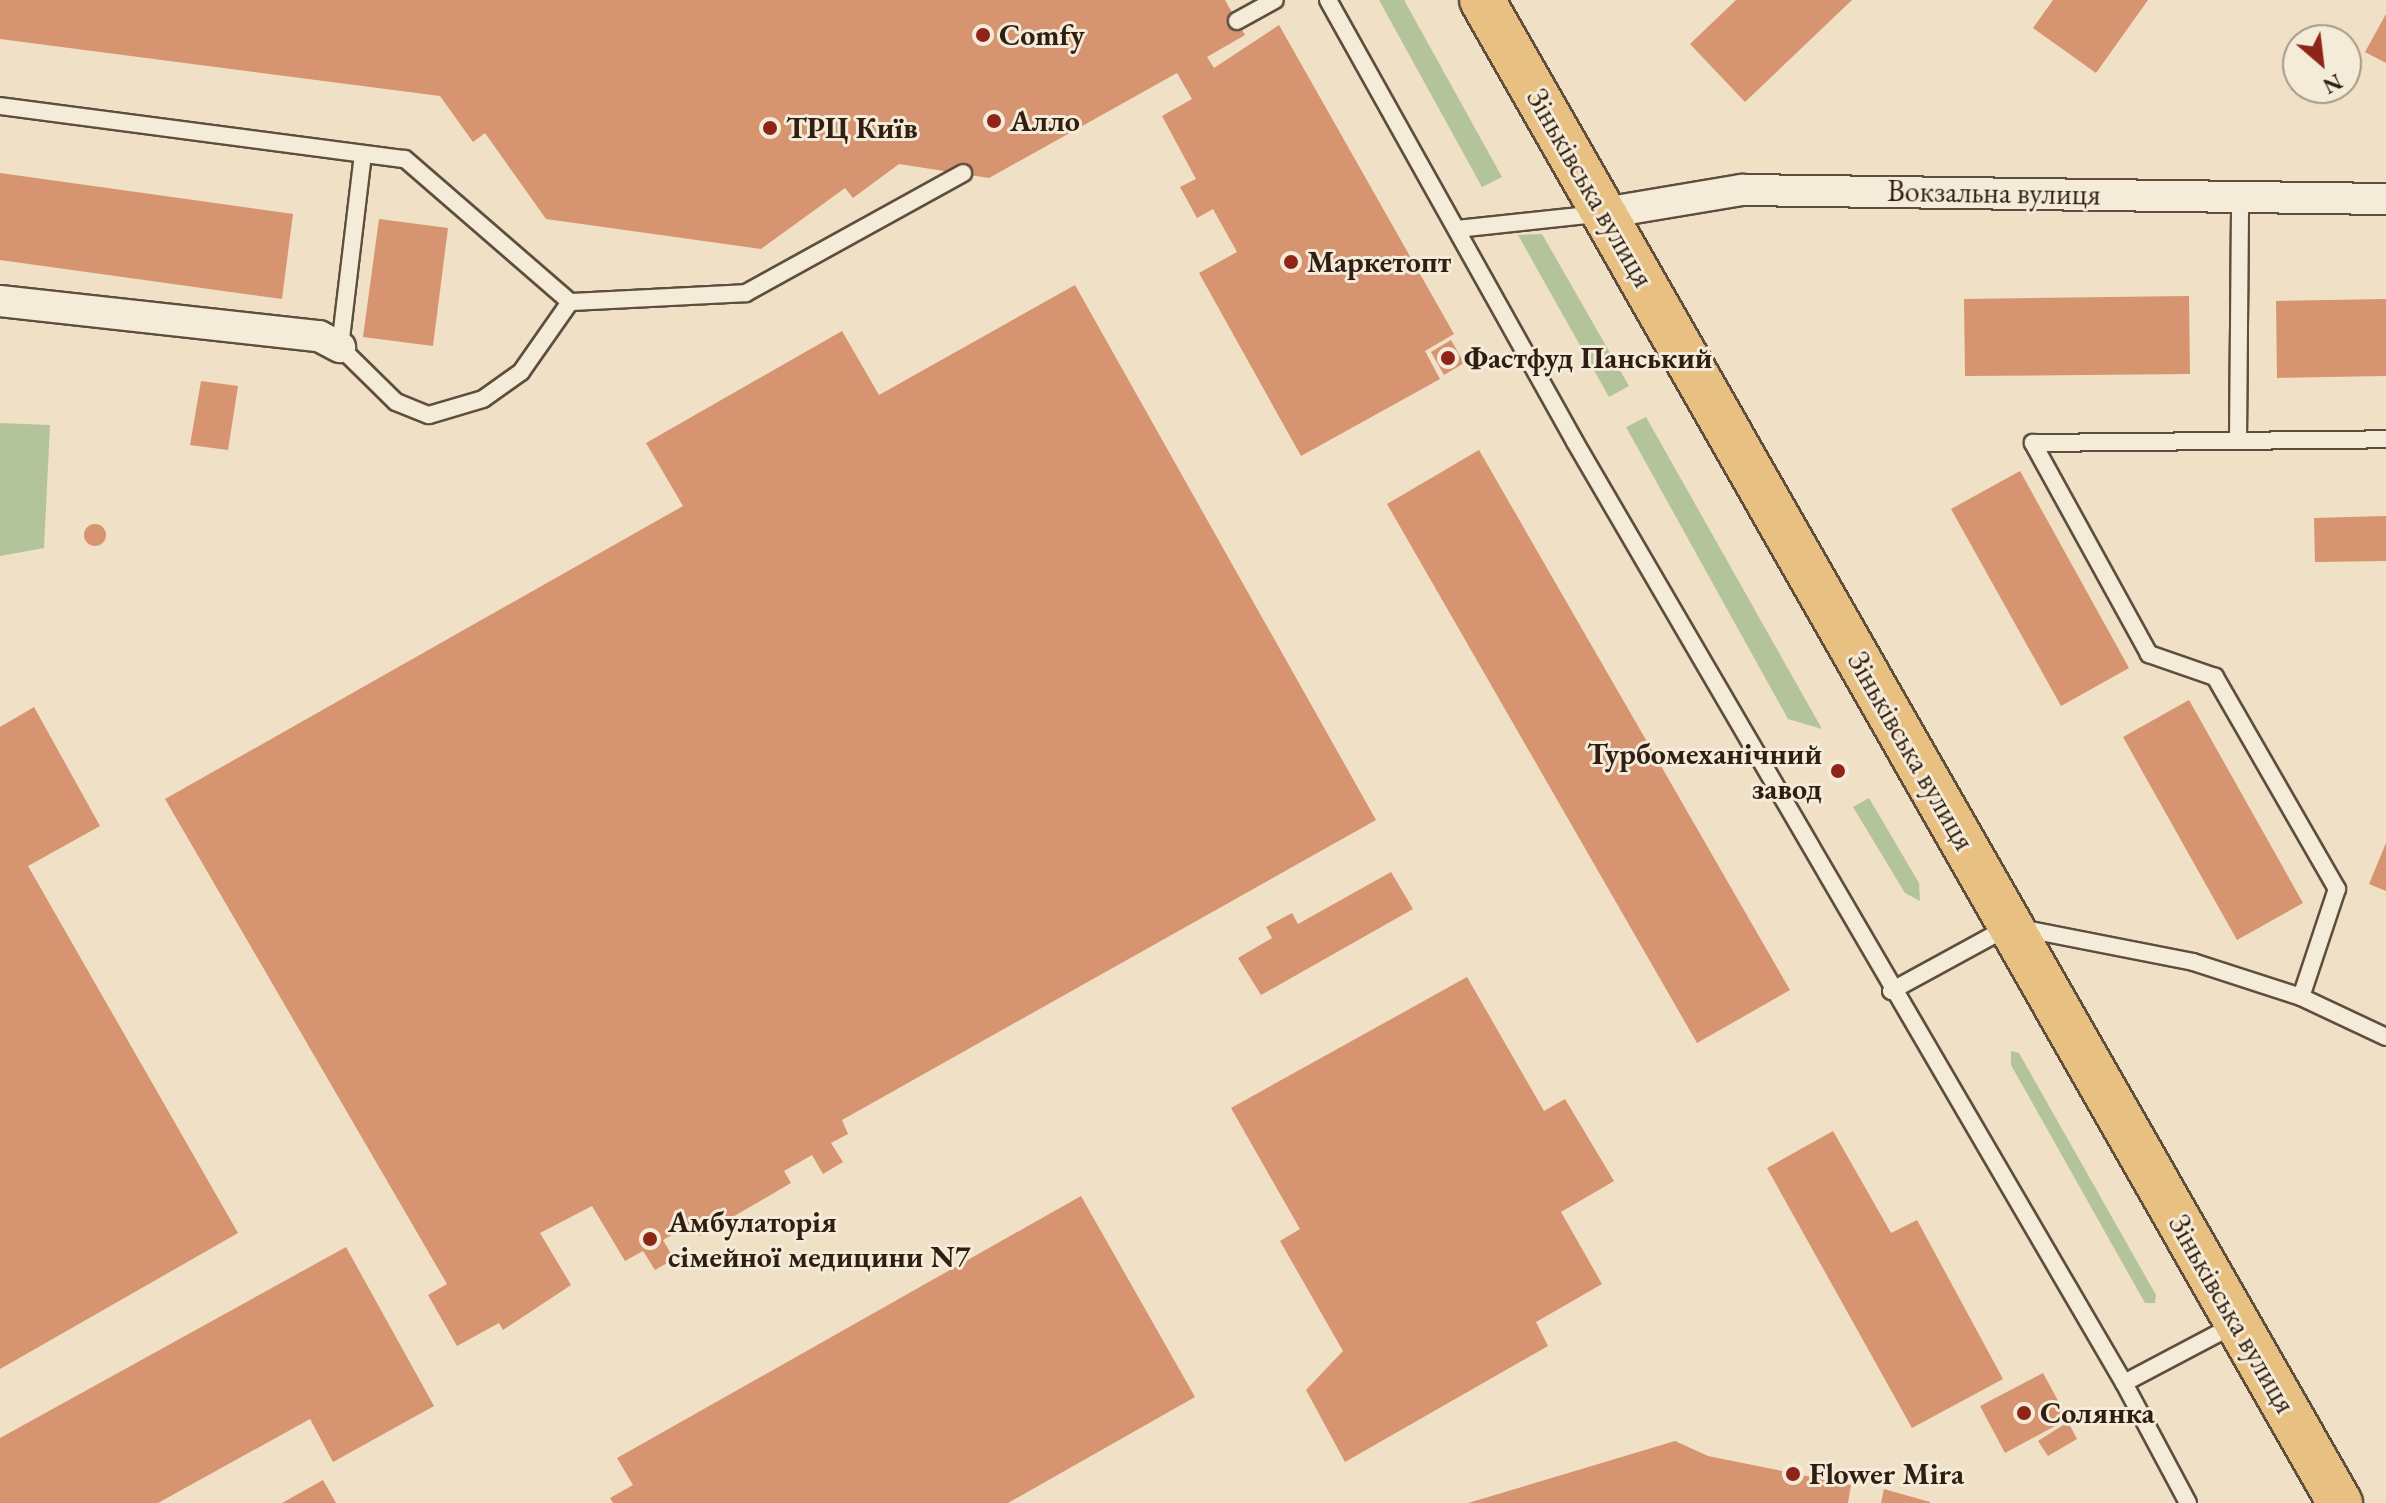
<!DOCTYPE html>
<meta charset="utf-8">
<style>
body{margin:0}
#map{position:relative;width:2386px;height:1503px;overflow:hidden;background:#f0e0c5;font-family:"EB Garamond",serif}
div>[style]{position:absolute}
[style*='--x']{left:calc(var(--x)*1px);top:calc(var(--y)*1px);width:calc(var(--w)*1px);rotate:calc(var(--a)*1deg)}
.green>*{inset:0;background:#b3c39a}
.building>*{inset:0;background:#d69470}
.round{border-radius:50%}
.roads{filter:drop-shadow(2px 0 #5f4e3e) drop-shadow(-2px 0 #5f4e3e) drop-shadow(0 2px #5f4e3e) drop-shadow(0 -2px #5f4e3e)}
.lane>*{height:16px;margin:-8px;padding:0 8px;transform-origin:8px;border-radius:8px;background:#f5ebd9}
.street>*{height:30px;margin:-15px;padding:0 15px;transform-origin:15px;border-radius:15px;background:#f5ebd9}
.primary>*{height:44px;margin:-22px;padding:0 22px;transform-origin:22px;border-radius:22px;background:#e8c082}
.dots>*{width:22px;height:22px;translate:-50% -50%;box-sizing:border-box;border:4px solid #f5ebd9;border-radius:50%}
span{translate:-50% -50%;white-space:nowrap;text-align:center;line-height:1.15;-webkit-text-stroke:6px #f5ebd9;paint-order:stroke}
.poi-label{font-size:30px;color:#2f1e11;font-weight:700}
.left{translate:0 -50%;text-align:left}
.right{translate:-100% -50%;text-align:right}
.street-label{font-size:30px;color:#2f1e11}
.north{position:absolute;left:2282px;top:24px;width:80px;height:80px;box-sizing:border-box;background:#f5ebd9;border:2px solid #a69989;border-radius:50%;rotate:152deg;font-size:22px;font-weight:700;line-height:32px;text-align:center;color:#2f1e11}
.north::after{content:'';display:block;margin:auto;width:28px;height:36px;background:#8f2418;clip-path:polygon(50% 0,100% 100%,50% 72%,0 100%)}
</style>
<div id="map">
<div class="green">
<i style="clip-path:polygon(1379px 0,1404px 0,1502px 177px,1482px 187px)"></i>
<i style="clip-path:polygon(1542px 234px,1629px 386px,1609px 397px,1518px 235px)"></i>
<i style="clip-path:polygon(1646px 417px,1822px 729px,1788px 719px,1626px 427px)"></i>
<i style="clip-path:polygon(0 423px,50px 425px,44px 548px,0 556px)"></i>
<i style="clip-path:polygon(1869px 798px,1919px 883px,1920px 901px,1905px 893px,1853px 807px)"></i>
<i style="clip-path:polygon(2011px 1051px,2019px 1053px,2156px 1295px,2155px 1303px,2145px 1303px,2011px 1065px)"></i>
</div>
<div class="building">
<i style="clip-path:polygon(0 0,1225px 0,1245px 35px,1207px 57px,1214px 68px,1279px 25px,1454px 334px,1425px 351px,1440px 379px,1301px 456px,1199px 273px,1237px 252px,1213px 209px,1197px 218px,1180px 187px,1196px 179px,1162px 116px,1192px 99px,1177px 73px,989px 178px,899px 164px,853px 198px,845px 188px,761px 249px,546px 219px,485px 133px,473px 142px,440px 96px,0 39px)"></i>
<i style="clip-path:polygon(1736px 0,1852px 0,1745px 102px,1690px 44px)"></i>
<i style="clip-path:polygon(2053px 0,2148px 0,2096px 73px,2033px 28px)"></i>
<i style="clip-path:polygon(2386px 14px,2386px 63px,2365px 52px)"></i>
<i style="clip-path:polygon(0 173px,293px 214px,282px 299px,0 260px)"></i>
<i style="clip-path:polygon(379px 219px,448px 228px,433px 346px,363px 337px)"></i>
<i style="clip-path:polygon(1075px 285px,1376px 820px,842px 1120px,848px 1134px,831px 1143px,843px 1162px,823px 1174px,812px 1155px,784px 1171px,791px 1183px,700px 1236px,693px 1223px,663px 1240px,674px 1259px,655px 1270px,643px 1251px,625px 1261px,592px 1206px,540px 1233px,571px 1285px,503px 1330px,499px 1323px,457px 1346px,428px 1295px,447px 1284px,165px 799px,683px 506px,646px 443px,842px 331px,879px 395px)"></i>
<i style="clip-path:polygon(2189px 296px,2190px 374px,1965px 376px,1964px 299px)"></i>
<i style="clip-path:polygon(2386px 299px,2386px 376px,2277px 378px,2276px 301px)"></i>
<i style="clip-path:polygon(1451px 340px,1464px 363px,1444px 375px,1431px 352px)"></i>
<i style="clip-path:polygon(201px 381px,238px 386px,228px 450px,190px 445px)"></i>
<i style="clip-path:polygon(1479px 450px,1790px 990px,1697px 1043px,1387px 504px)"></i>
<i style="clip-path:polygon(2020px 471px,2129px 668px,2061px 706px,1951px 509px)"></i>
<i style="clip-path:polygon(2386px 516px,2386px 561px,2315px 562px,2314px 518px)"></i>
<i class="round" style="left:84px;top:524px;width:22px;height:22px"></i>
<i style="clip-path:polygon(2189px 700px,2303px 903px,2237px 940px,2123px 737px)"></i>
<i style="clip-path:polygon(34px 707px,100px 826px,28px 866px,238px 1233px,0 1369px,0 727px)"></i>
<i style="clip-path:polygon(2386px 843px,2386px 891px,2369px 884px)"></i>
<i style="clip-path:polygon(1391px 872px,1413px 909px,1261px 995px,1238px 958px,1272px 938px,1266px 927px,1292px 913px,1298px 924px)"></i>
<i style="clip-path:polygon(1467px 977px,1544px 1111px,1565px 1099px,1614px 1181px,1561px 1212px,1602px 1284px,1536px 1322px,1548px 1346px,1345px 1462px,1306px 1390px,1343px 1351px,1280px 1241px,1300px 1229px,1231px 1108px)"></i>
<i style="clip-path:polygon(1833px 1131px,1891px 1233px,1917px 1220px,2003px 1379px,1912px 1428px,1767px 1168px)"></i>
<i style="clip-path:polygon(1081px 1196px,1195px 1397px,1008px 1503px,613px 1503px,610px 1498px,633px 1485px,617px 1458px)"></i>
<i style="clip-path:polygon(346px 1247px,434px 1406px,333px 1462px,310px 1419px,158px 1503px,0 1503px,0 1438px)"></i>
<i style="clip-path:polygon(2043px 1373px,2068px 1419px,2005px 1453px,1980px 1406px)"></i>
<i style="clip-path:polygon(2068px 1422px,2077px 1439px,2048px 1456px,2038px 1441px)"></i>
<i style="clip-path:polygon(1675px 1441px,1708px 1456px,1851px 1485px,1848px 1503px,1468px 1503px)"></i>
<i style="clip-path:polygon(323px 1480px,336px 1503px,282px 1503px)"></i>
<i style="clip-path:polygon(1884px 1489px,1930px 1502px,1930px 1503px,1881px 1503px)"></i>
</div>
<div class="roads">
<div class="lane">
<i style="--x:1328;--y:0;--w:506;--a:60.8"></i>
<i style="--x:1575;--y:442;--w:1089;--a:59.74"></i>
<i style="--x:2124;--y:1383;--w:136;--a:61.9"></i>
<i style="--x:1237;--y:21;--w:43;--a:-28.9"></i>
<i style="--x:0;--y:106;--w:408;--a:7.5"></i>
<i style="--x:405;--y:159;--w:218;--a:40.9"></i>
<i style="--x:570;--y:302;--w:176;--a:-2.9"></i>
<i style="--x:746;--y:293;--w:248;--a:-28.9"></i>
<i style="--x:363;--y:154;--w:194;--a:96.8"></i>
<i style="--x:340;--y:347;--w:78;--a:44.5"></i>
<i style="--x:396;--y:402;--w:35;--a:22"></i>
<i style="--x:429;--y:415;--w:56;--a:-16.5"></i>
<i style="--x:483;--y:399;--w:47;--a:-35.4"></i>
<i style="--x:521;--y:372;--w:85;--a:-55"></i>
<i style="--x:1457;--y:229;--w:142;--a:-6.1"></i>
<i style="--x:2238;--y:440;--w:243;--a:-89.5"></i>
<i style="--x:1891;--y:991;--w:136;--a:-28.6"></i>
<i style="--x:2010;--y:926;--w:187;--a:11.1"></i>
<i style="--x:2193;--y:962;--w:114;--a:18"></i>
<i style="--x:2301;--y:997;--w:94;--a:25.2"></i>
<i style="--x:2301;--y:997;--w:114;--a:-71.6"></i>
<i style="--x:2337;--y:889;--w:245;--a:-119.9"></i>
<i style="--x:2215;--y:677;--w:70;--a:-160.8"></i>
<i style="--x:2149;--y:654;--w:241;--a:-118.8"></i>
<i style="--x:2033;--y:443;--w:353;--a:-0.6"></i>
<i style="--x:2124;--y:1383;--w:127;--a:-27.8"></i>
</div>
<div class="street">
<i style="--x:1604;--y:213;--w:140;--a:-9.5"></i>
<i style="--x:1742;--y:190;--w:644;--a:0.8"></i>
<i style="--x:0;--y:301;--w:321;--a:6.3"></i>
<i style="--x:319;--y:336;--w:24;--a:28"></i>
</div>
<div class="primary">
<i style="--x:1482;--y:0;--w:1731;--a:60.28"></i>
</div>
</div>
<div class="dots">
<i style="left:983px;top:35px;background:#8f2418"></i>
<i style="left:994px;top:121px;background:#8f2418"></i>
<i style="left:770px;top:128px;background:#8f2418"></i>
<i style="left:1291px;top:262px;background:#8f2418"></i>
<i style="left:1448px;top:358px;background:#8f2418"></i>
<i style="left:1838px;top:771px;background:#8f2418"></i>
<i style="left:650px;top:1239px;background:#8f2418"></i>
<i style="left:2024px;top:1413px;background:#8f2418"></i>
<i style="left:1793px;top:1474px;background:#8f2418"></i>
</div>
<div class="poi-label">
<span class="left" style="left:999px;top:35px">Comfy</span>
<span class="left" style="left:1010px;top:121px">Алло</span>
<span class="left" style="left:786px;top:128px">ТРЦ Київ</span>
<span class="left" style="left:1307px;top:262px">Маркетопт</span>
<span class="left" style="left:1464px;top:358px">Фастфуд Панський</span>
<span class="right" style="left:1822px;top:771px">Турбомеханічний<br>завод</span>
<span class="left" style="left:668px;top:1239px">Амбулаторія<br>сімейної медицини N7</span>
<span class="left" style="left:2040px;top:1413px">Солянка</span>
<span class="left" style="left:1809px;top:1474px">Flower Mira</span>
</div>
<div class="street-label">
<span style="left:1590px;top:188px;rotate:60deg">Зіньківська вулиця</span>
<span style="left:1994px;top:193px;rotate:1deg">Вокзальна вулиця</span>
<span style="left:1911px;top:751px;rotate:60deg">Зіньківська вулиця</span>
<span style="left:2232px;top:1314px;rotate:60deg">Зіньківська вулиця</span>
</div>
<div class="north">N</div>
</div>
